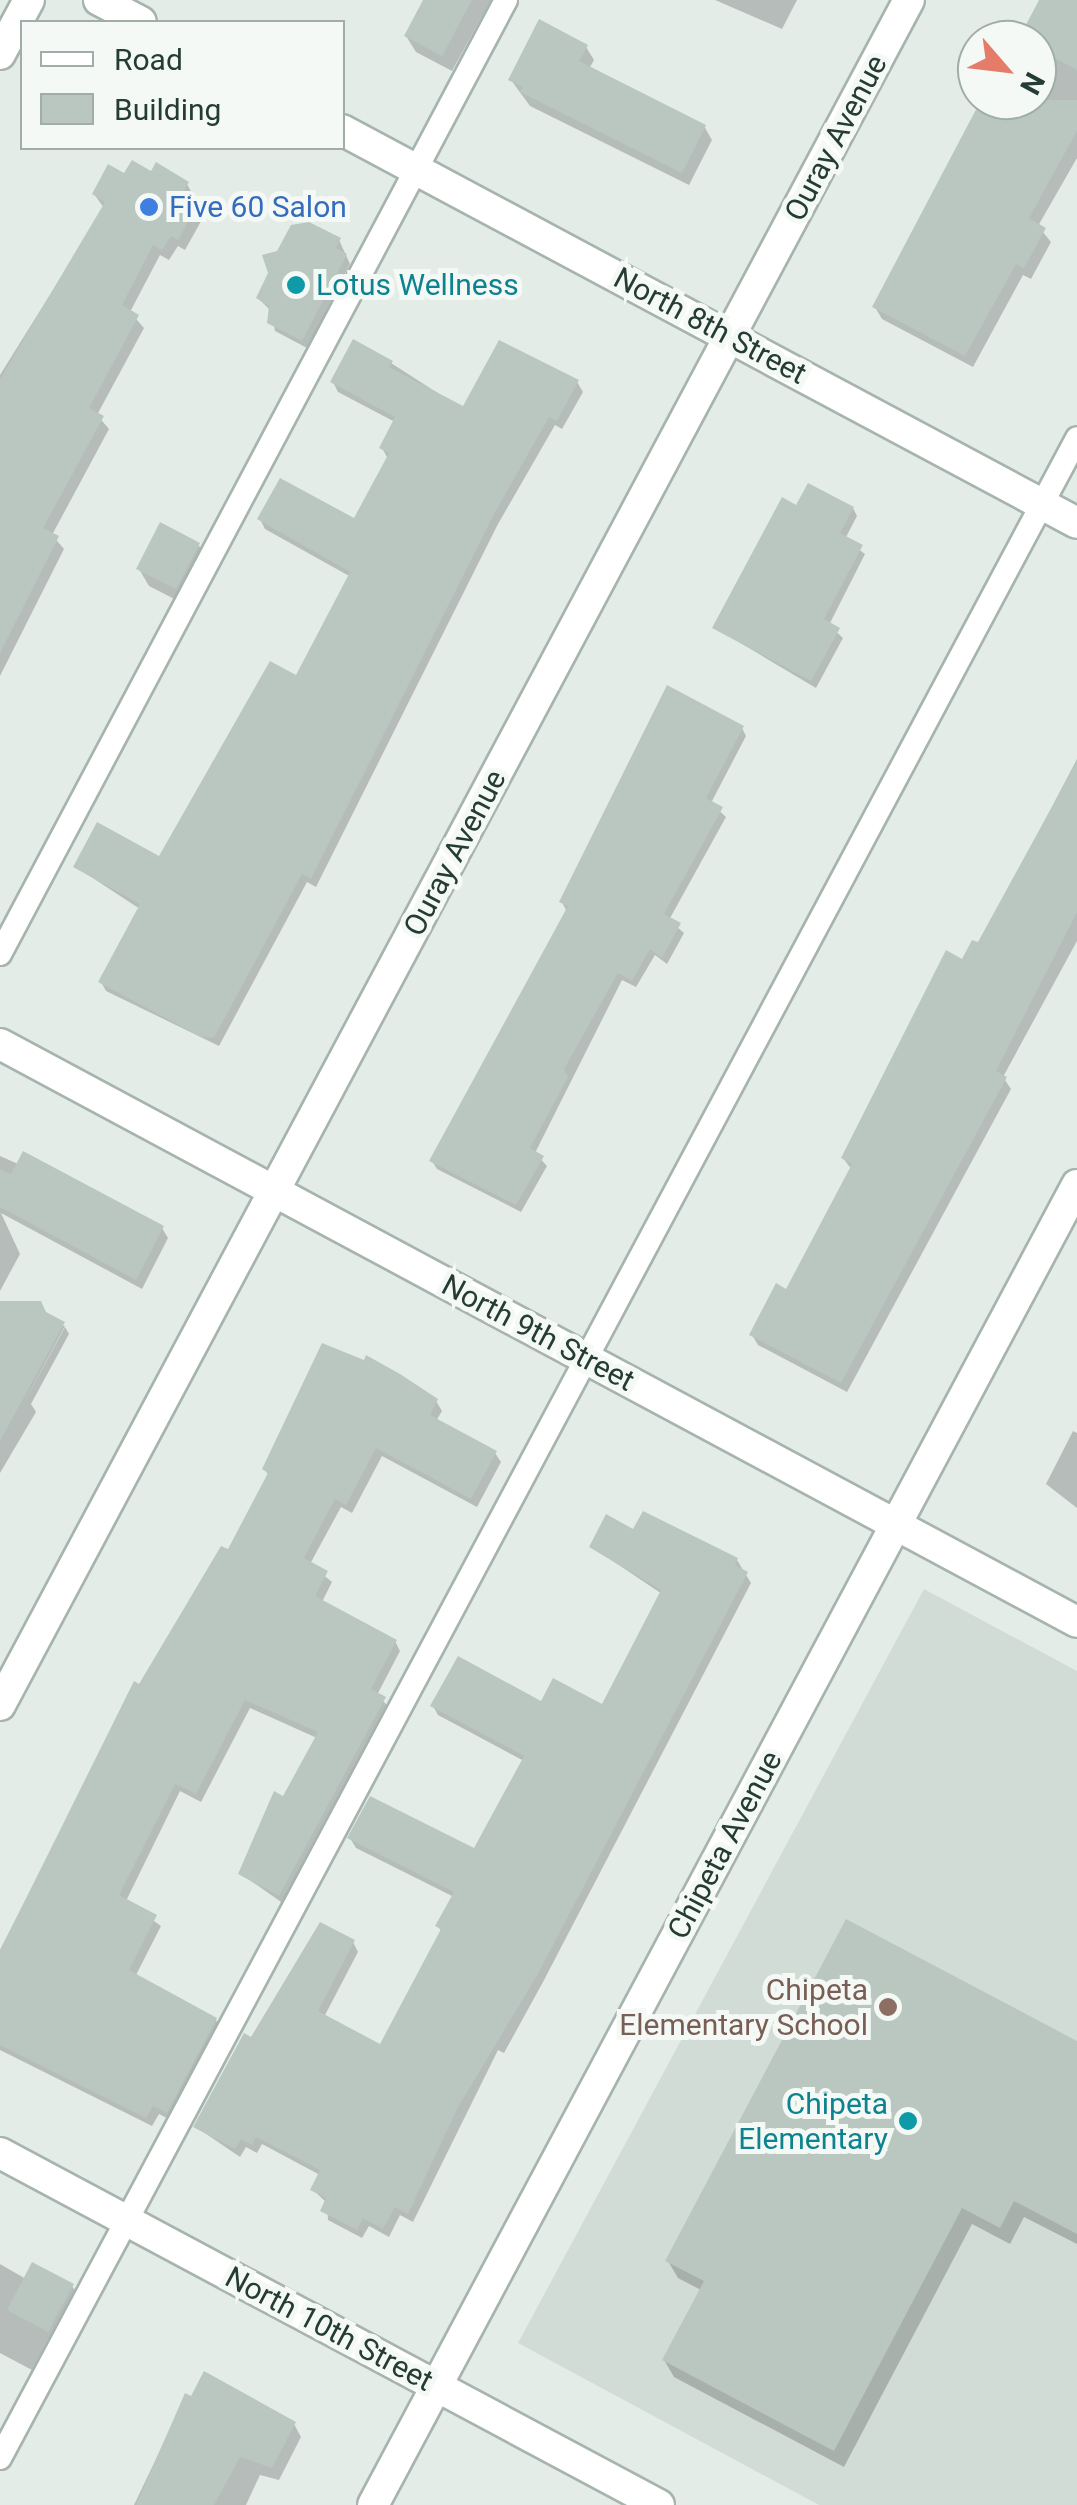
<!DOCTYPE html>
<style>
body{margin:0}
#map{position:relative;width:1077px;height:2505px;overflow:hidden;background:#e4ece8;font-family:Roboto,sans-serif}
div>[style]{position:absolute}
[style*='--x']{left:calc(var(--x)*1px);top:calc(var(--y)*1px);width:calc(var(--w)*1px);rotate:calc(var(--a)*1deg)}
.built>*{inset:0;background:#d2dcd6}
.shadow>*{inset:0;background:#0003}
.building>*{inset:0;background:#b9c7c0}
.roads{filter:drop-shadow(2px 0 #a7b4ae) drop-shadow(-2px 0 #a7b4ae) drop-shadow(0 2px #a7b4ae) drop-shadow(0 -2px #a7b4ae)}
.lane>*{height:22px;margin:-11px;padding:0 11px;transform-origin:11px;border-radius:11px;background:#fff}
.street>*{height:30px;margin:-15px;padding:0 15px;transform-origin:15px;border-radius:15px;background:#fff}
.secondary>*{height:30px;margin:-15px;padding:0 15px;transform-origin:15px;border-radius:15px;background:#fff}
.dots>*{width:28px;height:28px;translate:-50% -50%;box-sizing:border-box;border:5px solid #f4f9f6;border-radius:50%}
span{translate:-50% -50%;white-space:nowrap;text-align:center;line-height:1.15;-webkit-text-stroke:10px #f4f9f6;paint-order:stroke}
.street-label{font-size:30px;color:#253c34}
.shop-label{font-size:30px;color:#366cbe}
.left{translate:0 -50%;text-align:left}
.culture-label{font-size:30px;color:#0d838f}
.right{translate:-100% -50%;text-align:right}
.education-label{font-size:30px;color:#785e54}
.legend{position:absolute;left:20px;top:20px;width:325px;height:130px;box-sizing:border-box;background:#f4f9f6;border:2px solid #a1ada8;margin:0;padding:12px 18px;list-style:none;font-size:30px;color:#253c34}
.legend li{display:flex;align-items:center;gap:20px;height:50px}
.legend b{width:50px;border:2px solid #a1ada8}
.north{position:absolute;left:957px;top:20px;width:100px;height:100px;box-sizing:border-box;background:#f4f9f6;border:2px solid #a1ada8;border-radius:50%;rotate:118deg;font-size:28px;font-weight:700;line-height:40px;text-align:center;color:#253c34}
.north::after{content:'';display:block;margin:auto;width:35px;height:45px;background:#e57c69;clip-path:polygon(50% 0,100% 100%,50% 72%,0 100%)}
</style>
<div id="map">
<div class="built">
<i style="clip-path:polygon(924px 1589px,1077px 1671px,1077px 2505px,819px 2505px,518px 2343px)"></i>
</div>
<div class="shadow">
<i style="clip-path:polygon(425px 0,491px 0,452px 71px,416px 52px,406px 36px)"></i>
<i style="clip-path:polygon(715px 0,797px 0,782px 29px)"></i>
<i style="clip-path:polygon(1041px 0,1077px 0,1077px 158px,1038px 226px,1051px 242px,1031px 279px,1023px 275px,973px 367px,882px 319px,875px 307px,987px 100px,1037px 100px,1037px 40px,1020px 40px)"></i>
<i style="clip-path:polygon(586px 47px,594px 60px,589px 69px,704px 126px,712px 140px,689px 185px,530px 106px,511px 80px)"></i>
<i style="clip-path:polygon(152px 174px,187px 184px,204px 216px,185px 250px,178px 246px,169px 260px,160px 255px,130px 312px,144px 328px,97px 415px,109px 429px,52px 535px,64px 549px,0 676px,0 375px,104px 208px,94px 194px,125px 176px)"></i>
<i style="clip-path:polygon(339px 240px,350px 264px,307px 348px,275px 331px,271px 311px,258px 298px)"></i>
<i style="clip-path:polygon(500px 343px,577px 382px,583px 392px,562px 429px,555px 425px,498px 524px,316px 887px,307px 882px,219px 1046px,106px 991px,101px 982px,140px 909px,76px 867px,160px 860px,297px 678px,351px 577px,265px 529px,260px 519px,355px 522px,388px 459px,382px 448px,395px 422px,338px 392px,333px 382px,391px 363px,464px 410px)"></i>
<i style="clip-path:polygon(797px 508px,853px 508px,857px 516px,845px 539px,865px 554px,829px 625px,843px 638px,816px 688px,715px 628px)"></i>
<i style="clip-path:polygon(198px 544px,208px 561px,186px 605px,149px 586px,139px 569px)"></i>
<i style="clip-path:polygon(742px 728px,746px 736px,711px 803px,726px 817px,669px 920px,684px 933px,667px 964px,655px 955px,636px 987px,622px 980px,535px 1153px,547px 1166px,521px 1212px,437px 1169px,432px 1161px,566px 910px,562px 902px)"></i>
<i style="clip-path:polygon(1077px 759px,1077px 941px,1003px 1077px,1011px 1089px,847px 1392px,758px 1345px,752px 1335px,787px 1292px,852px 1170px,843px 1158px,979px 946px)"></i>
<i style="clip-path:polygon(0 1156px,162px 1228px,168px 1238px,142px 1289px,1px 1213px,20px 1254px,0 1291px)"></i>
<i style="clip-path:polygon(0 1304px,65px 1326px,21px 1408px,65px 1327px,69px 1334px,31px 1404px,36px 1412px,0 1473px)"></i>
<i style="clip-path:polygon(436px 1401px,442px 1411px,436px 1421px,495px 1453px,501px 1462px,477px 1507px,382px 1456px,352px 1513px,341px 1507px,310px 1564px,332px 1582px,322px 1602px,395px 1641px,400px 1651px,377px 1695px,390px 1708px,284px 1904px,241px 1874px,317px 1738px,250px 1708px,201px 1802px,180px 1791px,126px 1901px,161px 1926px,135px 1977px,216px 2020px,221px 2030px,172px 2121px,159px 2114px,152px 2126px,0 2050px,0 1950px,135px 1684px,140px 1687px,229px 1552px,269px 1477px,265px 1469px)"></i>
<i style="clip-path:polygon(1073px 1431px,1077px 1433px,1077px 1508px,1046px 1484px)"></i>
<i style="clip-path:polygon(644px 1514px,737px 1560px,751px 1583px,543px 1982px,504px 2053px,498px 2050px,413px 2222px,400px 2215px,389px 2237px,369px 2226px,362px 2238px,328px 2220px,327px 2203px,313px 2190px,320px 2175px,262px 2144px,257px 2153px,246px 2147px,240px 2157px,196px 2127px,252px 2040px,353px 1942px,358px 1952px,324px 2017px,381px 2047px,442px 1933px,438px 1926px,454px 1897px,356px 1848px,350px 1838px,475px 1851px,524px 1761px,438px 1715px,433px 1706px,603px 1707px,662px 1594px,592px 1547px,634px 1532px)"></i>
<i style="clip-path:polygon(1077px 2044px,1077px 2244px,1024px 2217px,1010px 2244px,972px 2224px,844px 2467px,674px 2377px,664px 2360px,701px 2290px,678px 2278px,668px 2261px)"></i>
<i style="clip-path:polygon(0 2264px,26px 2279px,72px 2286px,80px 2299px,56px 2344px,48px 2339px,32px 2370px,0 2353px)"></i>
<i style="clip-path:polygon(186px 2396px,294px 2424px,301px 2437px,279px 2480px,260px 2475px,246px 2505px,134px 2505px)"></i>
</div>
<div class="building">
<i style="clip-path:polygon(423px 0,472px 0,442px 56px,404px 36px)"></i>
<i style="clip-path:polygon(1039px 0,1077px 0,1077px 70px,1037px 48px,1037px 40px,1019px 38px)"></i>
<i style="clip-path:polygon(539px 19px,588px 45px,579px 61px,706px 125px,682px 173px,520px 92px,523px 87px,508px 80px)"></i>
<i style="clip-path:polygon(981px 100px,1077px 100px,1077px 131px,1029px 218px,1046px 228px,1024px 268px,1016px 264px,965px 356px,872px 307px)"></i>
<i style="clip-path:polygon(132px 160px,151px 171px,156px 162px,189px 182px,183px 192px,199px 202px,178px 240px,171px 236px,162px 250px,153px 245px,122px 305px,139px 315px,89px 408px,104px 416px,43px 528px,59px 536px,0 653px,0 379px,105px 202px,92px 194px,108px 164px,124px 173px)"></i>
<i style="clip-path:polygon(309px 222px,341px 238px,336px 248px,347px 254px,302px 341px,267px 323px,269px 306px,256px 298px,268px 273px,262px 255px,277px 251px,291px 225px)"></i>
<i style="clip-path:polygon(353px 339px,393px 361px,389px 367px,463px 406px,499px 340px,579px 380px,557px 421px,549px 417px,494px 514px,311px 879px,302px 874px,214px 1038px,201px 1037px,98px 982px,140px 904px,73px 867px,97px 822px,159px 856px,270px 661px,296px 675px,350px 572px,257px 519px,280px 478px,354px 518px,389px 453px,379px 448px,395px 417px,330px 382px)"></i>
<i style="clip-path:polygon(808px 483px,854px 507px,840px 533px,863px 545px,824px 619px,840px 628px,811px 681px,712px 628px,782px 497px,796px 505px)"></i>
<i style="clip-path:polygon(160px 522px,200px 543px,176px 589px,136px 569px)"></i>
<i style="clip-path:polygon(667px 685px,744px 726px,706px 798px,723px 807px,664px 914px,681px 923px,662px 958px,650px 949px,632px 981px,618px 973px,564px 1069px,568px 1077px,530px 1148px,544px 1156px,516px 1205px,429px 1161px,568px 906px,559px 902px)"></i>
<i style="clip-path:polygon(1077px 761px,1077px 912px,996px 1071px,1007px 1077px,841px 1383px,749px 1335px,776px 1283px,786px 1289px,852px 1164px,841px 1158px,946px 950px,962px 959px,972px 940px,978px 942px)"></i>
<i style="clip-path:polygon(23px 1151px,164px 1226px,136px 1280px,0 1207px,0 1169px,11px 1174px)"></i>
<i style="clip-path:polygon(0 1301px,41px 1301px,46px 1312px,65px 1322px,0 1441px)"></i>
<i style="clip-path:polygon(322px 1343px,364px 1360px,366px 1355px,400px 1374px,438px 1399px,430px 1415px,497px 1451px,471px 1499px,376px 1448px,346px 1505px,335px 1499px,304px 1558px,328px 1571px,315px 1596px,397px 1640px,371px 1689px,386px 1697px,279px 1896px,238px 1874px,274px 1791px,283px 1796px,318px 1732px,245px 1700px,196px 1794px,175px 1784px,119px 1895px,157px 1915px,129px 1970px,217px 2018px,167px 2113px,153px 2106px,146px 2118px,0 2045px,0 1951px,134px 1681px,139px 1684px,221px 1546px,228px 1549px,268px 1473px,262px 1469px)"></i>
<i style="clip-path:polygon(643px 1511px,738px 1558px,735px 1565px,748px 1572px,539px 1972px,458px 2107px,408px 2214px,395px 2207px,383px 2229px,363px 2218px,357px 2230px,320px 2211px,326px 2198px,310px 2190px,320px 2170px,256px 2137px,252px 2145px,241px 2139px,235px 2149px,193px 2127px,244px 2033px,251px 2037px,320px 1922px,355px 1940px,318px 2011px,380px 2044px,441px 1929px,435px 1926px,454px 1892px,347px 1838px,370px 1796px,474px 1848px,524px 1756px,430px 1706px,458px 1656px,541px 1701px,553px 1678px,602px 1704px,661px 1590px,589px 1547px,606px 1514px,633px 1529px)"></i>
<i style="clip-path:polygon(846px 1919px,1077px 2041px,1077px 2234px,1014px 2201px,1000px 2228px,962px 2208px,834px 2451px,662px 2360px,704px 2281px,665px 2261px)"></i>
<i style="clip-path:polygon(32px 2262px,74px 2284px,48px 2332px,7px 2310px)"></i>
<i style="clip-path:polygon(204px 2371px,296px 2422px,272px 2468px,240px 2457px,214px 2505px,136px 2505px,185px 2393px,191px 2396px)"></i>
</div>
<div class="roads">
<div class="lane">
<i style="--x:0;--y:954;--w:1080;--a:-62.06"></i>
<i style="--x:0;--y:2458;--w:2289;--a:-61.93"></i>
</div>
<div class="street">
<i style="--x:99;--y:0;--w:47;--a:27.6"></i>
<i style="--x:342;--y:130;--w:833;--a:28.13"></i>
<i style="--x:0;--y:1044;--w:1222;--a:28.22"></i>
<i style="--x:0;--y:1705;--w:1932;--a:-61.94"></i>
<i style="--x:373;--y:2505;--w:1496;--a:-61.93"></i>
</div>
<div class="secondary">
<i style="--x:0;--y:54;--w:61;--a:-61.8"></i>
<i style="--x:0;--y:2153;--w:747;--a:28.11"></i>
</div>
</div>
<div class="dots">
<i style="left:149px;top:207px;background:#3f7fe0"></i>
<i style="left:296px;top:285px;background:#0f9aa8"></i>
<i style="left:888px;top:2007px;background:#8d6e63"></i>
<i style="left:908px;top:2121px;background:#0f9aa8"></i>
</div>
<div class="street-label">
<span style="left:836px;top:138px;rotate:-62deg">Ouray Avenue</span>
<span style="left:710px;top:326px;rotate:28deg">North 8th Street</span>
<span style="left:455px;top:853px;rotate:-62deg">Ouray Avenue</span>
<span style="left:538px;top:1333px;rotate:28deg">North 9th Street</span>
<span style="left:725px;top:1845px;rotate:-62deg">Chipeta Avenue</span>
<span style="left:329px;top:2329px;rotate:28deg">North 10th Street</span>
</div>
<div class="shop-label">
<span class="left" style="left:169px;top:207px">Five 60 Salon</span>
</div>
<div class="culture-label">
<span class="left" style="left:316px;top:285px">Lotus Wellness</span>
<span class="right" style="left:888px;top:2121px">Chipeta<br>Elementary</span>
</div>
<div class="education-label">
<span class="right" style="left:868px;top:2007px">Chipeta<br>Elementary School</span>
</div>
<ul class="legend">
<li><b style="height:12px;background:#fff"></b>Road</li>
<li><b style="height:28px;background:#b9c7c0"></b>Building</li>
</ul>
<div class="north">N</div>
</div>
